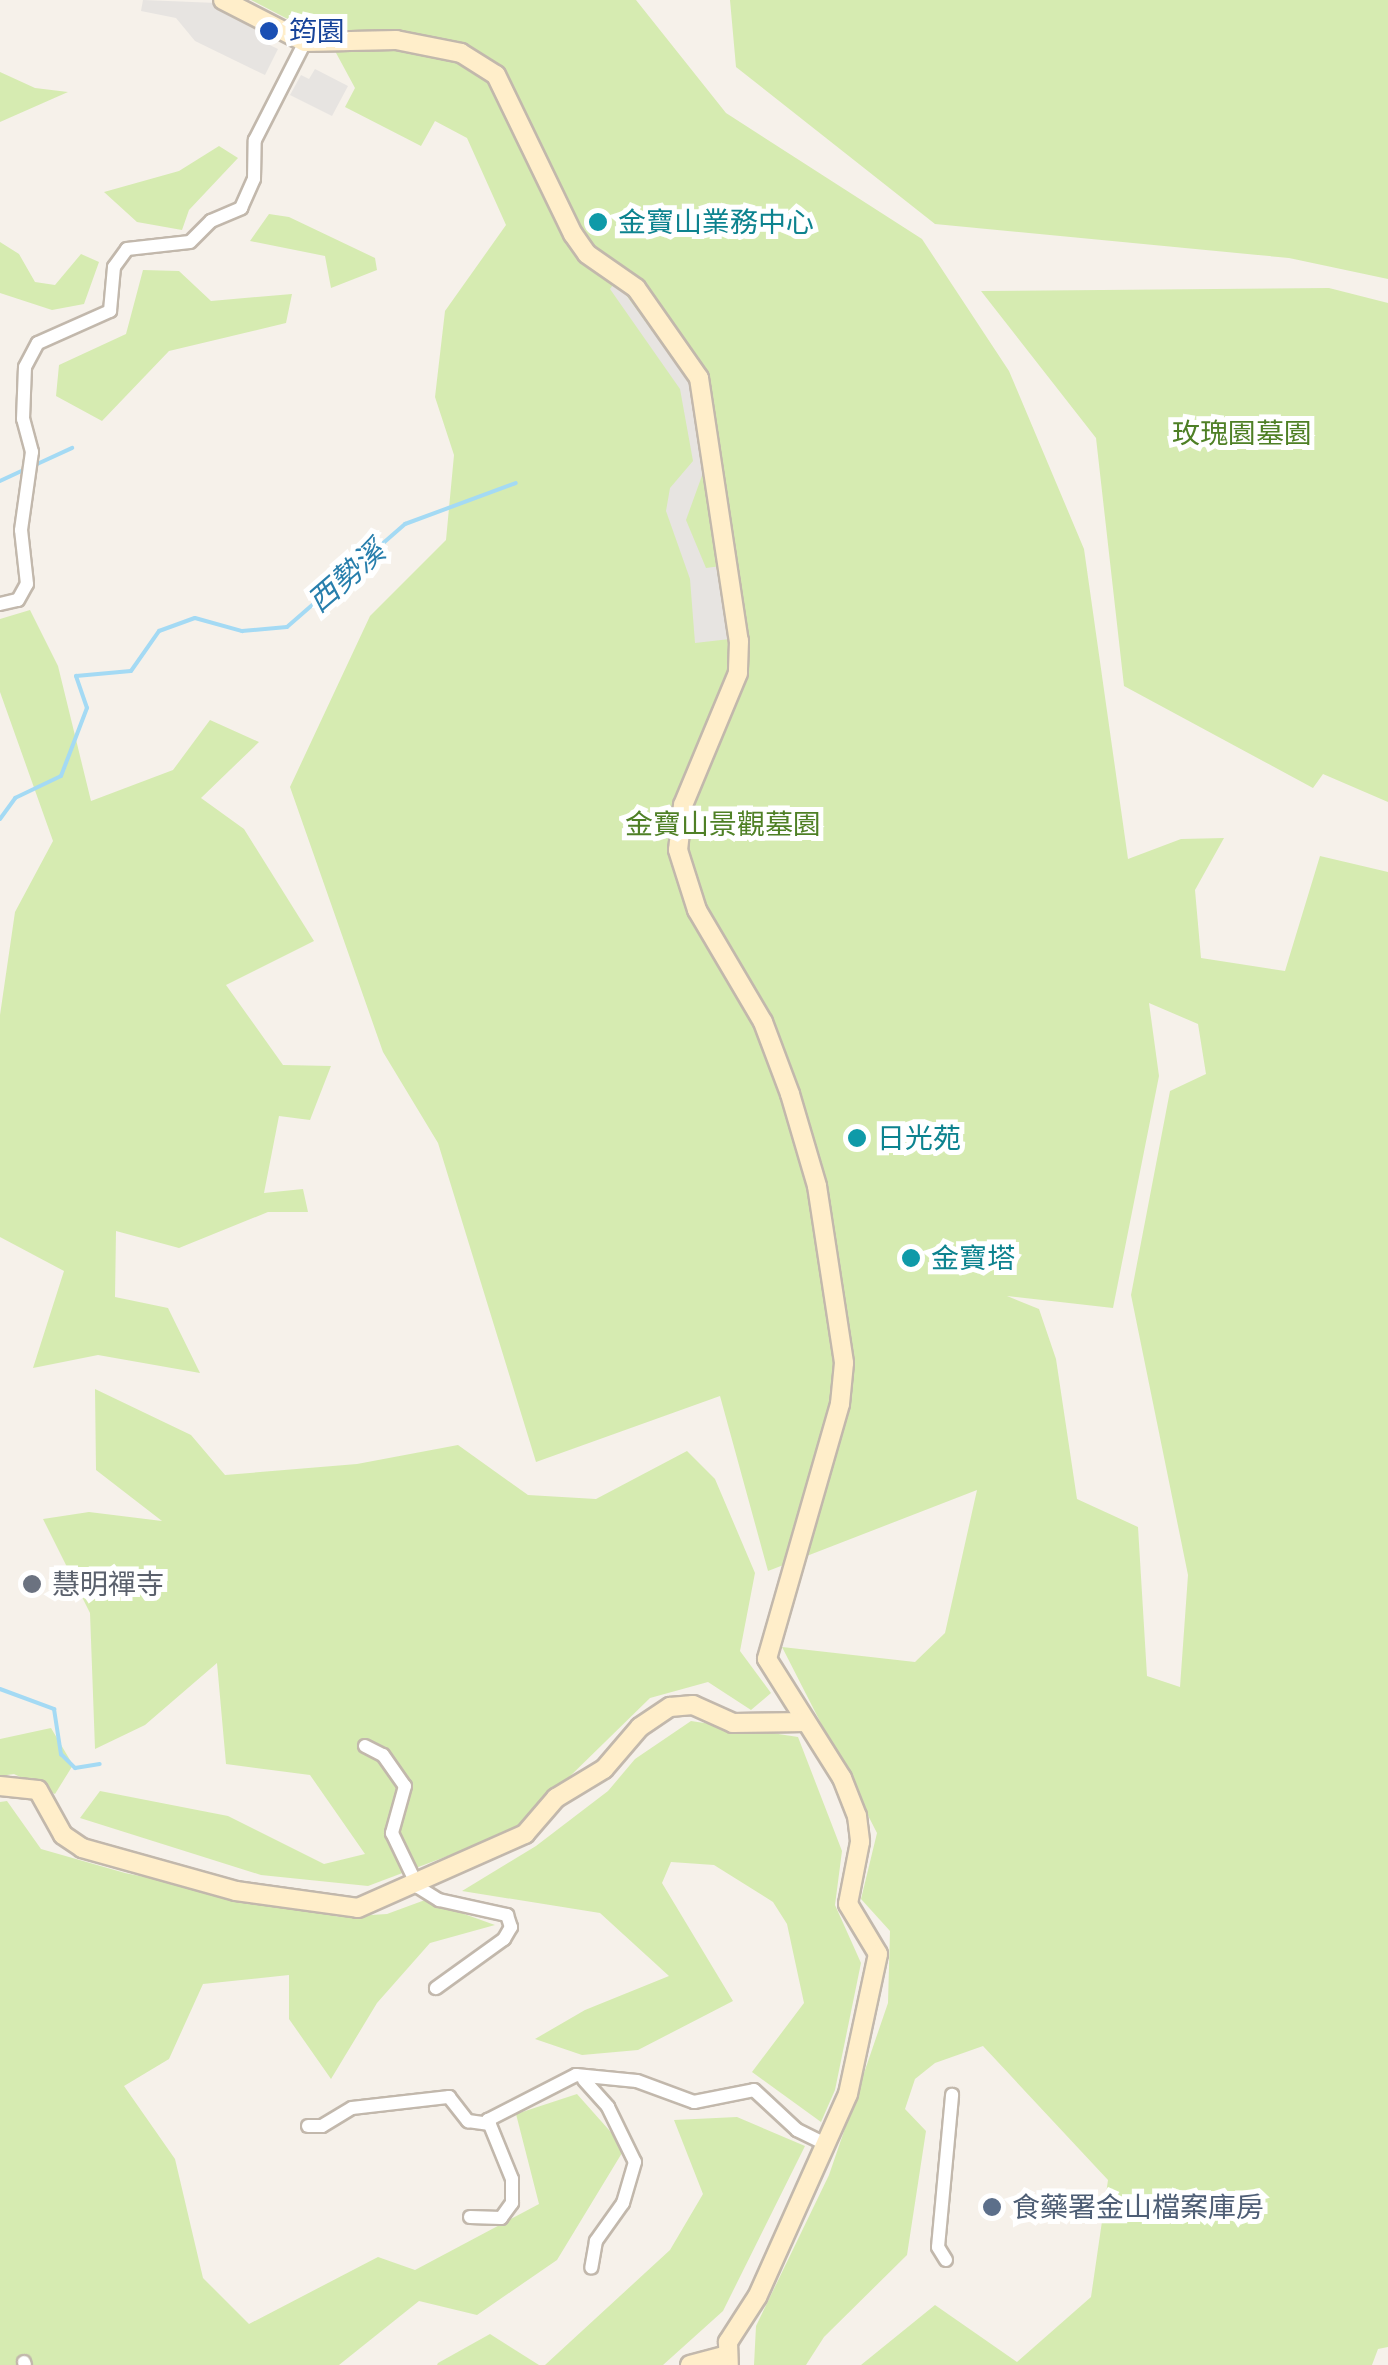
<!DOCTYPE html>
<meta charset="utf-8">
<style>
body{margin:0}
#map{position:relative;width:1388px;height:2365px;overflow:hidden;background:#f6f1ea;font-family:Inter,"Noto Sans TC",sans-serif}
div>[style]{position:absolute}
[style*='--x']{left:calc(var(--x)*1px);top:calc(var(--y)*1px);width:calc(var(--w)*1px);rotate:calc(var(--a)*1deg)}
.green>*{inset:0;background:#d6ebb1}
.parking>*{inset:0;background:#e7e4e1}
.stream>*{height:4px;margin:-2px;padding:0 2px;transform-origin:2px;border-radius:2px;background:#a4daf4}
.roads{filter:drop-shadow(2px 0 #c2b8ac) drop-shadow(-2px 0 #c2b8ac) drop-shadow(0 2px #c2b8ac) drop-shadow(0 -2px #c2b8ac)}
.street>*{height:12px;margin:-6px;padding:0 6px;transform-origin:6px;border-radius:6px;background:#fff}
.secondary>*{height:18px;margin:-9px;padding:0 9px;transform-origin:9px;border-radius:9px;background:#ffeeca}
.dots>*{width:28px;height:28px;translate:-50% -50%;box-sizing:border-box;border:5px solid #fff;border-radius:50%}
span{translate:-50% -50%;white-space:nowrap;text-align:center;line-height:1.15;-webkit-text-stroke:10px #fff;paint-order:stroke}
.transit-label{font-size:28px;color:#164399}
.left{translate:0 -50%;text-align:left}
.culture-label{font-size:28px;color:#0d838f}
.park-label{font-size:28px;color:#4f8026}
.worship-label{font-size:28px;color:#5b616d}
.service-label{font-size:28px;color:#4e5e75}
.water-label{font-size:30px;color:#277eac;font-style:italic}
</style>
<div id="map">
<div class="green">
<i style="clip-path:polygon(evenodd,251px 0,636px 0,726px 113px,922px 239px,1009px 371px,1084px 549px,1128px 859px,1181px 839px,1224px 838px,1195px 890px,1201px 958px,1285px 971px,1320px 856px,1388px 872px,1388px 2347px,1378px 2349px,1372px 2365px,861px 2365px,935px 2305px,1017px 2362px,1091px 2297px,1108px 2180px,983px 2046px,935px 2063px,915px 2079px,905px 2109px,926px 2131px,907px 2255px,824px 2337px,806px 2365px,754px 2365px,756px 2326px,829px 2175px,888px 2003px,890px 1931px,861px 1899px,877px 1833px,782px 1647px,915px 1662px,945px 1633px,977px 1490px,768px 1571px,720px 1396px,536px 1462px,438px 1143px,383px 1052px,290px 787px,370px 616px,446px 540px,454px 455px,435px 397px,445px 311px,506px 225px,467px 138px,435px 121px,421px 146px,345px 107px,355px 88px,335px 51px,400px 37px,396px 31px,336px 34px,303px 27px,251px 0,1149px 1003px,1198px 1024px,1206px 1074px,1170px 1091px,1131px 1295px,1188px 1575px,1180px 1687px,1147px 1676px,1138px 1527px,1077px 1499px,1056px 1359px,1039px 1309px,1007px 1296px,1113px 1308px,1159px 1076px,1149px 1003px)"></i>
<i style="clip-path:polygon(730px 0,1388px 0,1388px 279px,1289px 258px,935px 224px,736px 67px)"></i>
<i style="clip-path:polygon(0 72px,35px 88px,68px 92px,0 122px)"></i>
<i style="clip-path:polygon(219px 146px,238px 158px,189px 210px,182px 230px,137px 222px,104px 192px,179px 171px)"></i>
<i style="clip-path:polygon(269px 214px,289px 217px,375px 258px,377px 270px,331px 288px,325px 256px,250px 241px)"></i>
<i style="clip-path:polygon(0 242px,19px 254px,35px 282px,55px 285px,81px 254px,99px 262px,84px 304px,52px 310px,0 293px)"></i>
<i style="clip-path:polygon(143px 270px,179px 271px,211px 301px,292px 294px,286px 323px,169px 351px,102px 421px,56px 396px,59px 365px,126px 334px)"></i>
<i style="clip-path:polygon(1329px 288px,1388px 303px,1388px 802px,1323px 774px,1313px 788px,1124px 686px,1096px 438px,981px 291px)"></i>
<i style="clip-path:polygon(30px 610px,58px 666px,91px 801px,173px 770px,210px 720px,259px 742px,201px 798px,244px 829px,314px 941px,226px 985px,283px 1065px,331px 1066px,310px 1120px,279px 1116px,264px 1193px,303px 1189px,308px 1212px,268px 1212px,179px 1248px,116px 1231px,115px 1297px,168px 1308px,200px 1373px,98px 1355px,33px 1368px,64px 1271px,0 1237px,0 1015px,15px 912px,53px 841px,0 692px,0 619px)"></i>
<i style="clip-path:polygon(95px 1389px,191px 1435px,225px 1475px,357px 1464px,458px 1445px,528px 1495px,596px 1499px,687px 1451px,715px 1479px,755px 1573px,740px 1651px,771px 1693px,751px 1710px,708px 1682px,650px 1698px,514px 1831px,368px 1886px,261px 1875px,80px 1818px,100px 1791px,228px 1816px,324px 1864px,365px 1854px,310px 1775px,226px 1764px,217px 1663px,145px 1725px,95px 1749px,90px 1613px,43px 1519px,89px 1512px,162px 1521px,96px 1470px)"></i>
<i style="clip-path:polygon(691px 1721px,798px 1737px,842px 1851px,835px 1905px,861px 1963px,835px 2090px,821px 2122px,752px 2072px,804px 2003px,787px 1924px,773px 1902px,714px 1865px,671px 1862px,662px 1883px,733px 2001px,638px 2050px,582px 2055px,535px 2039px,585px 2010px,669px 1976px,600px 1913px,462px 1891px,536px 1846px,608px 1791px,635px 1759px)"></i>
<i style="clip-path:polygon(51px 1728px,73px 1765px,55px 1794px,14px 1774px,0 1776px,0 1739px)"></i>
<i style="clip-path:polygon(7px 1801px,41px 1849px,125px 1873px,340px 1917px,387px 1914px,425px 1900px,495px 1925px,430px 1943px,377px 2003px,331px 2079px,289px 2019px,289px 1975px,203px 1984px,169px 2059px,124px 2086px,175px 2159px,203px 2278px,249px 2324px,378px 2257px,415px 2270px,539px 2204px,516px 2114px,577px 2094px,625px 2148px,557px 2260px,477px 2315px,419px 2301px,339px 2365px,0 2365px,0 1802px)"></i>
<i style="clip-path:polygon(737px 2117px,805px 2146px,723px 2311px,663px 2365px,545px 2365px,670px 2250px,703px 2194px,674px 2120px)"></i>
<i style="clip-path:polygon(490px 2334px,539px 2365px,437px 2365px,438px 2363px)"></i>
</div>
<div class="parking">
<i style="clip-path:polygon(143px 0,217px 3px,263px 25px,257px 39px,278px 49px,265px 75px,195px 41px,176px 18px,141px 11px)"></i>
<i style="clip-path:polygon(315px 69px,348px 86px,332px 116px,290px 95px,301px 75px,309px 79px)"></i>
<i style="clip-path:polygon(616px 281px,690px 383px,708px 459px,686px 520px,706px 568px,721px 566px,730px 639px,695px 643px,690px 579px,666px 511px,670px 488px,693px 461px,680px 389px,610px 289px)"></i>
</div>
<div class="stream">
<i style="--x:35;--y:465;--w:41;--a:-24.7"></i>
<i style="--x:0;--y:481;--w:29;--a:-25"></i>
<i style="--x:0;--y:819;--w:26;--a:-54"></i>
<i style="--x:15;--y:798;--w:51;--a:-25.6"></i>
<i style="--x:61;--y:776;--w:73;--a:-69.1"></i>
<i style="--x:87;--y:708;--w:34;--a:-109"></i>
<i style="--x:76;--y:676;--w:55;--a:-5.2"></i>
<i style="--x:131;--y:671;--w:49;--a:-55"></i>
<i style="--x:159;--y:631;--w:38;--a:-20"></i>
<i style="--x:195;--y:618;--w:49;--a:15.5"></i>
<i style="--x:242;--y:631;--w:45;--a:-5.1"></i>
<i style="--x:287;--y:627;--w:157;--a:-41.1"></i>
<i style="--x:405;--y:524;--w:118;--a:-20.3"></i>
<i style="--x:0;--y:1689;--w:58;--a:20.3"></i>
<i style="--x:54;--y:1709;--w:46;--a:81.2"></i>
<i style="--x:61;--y:1754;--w:20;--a:45"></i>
<i style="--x:75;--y:1768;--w:25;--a:-9"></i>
</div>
<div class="roads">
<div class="street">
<i style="--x:0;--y:604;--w:18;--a:-13"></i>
<i style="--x:18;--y:600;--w:18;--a:-61"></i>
<i style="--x:27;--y:584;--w:54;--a:-96.3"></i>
<i style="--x:21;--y:530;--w:79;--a:-82"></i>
<i style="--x:32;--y:452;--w:34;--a:-105"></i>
<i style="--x:23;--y:419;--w:52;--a:-87.8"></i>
<i style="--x:25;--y:367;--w:27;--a:-62"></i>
<i style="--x:38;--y:343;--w:79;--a:-24"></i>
<i style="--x:110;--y:311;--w:44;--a:-84.8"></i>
<i style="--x:114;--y:267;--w:22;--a:-54"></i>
<i style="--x:127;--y:249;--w:63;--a:-6.3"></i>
<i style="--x:190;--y:242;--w:30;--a:-45"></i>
<i style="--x:211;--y:221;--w:33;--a:-23"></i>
<i style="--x:241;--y:208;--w:32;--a:-66"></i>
<i style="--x:254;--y:179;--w:39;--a:-89"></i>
<i style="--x:255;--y:140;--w:110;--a:-63"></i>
<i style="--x:365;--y:1746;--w:20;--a:27"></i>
<i style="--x:383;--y:1755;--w:38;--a:55"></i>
<i style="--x:405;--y:1786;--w:49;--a:105.5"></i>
<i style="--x:392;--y:1833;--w:60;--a:64.3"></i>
<i style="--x:418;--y:1887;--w:25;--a:32"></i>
<i style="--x:439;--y:1900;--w:70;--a:12.4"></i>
<i style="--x:507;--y:1915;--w:13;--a:72"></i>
<i style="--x:511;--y:1927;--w:14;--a:120"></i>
<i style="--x:504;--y:1939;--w:84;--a:144.2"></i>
<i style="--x:584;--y:2080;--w:36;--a:48"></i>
<i style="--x:608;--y:2107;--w:61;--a:63.9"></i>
<i style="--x:635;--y:2162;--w:43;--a:106.3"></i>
<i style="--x:623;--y:2203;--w:47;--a:125.4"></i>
<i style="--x:596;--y:2241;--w:27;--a:100"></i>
<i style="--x:308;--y:2126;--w:14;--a:0"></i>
<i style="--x:322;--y:2126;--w:35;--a:-31"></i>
<i style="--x:352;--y:2108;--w:98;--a:-6.5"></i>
<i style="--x:449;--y:2097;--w:31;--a:52"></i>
<i style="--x:468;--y:2121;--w:22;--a:8"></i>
<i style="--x:470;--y:2217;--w:31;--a:2"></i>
<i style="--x:501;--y:2218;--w:19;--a:-54"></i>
<i style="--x:512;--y:2203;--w:24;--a:-90"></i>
<i style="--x:512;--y:2179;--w:64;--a:-112.1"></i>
<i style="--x:488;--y:2120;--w:99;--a:-27.1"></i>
<i style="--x:576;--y:2075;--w:61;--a:5.6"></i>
<i style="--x:637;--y:2081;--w:61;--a:20.2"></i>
<i style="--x:694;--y:2102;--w:61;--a:-11.3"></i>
<i style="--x:754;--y:2090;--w:59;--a:42.9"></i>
<i style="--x:797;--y:2130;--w:32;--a:26"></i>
<i style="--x:946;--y:2260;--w:15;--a:-122"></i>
<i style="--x:938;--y:2247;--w:153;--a:-84.7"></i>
<i style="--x:24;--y:2362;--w:3;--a:72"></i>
</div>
<div class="secondary">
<i style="--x:223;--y:0;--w:92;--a:27.1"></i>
<i style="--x:305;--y:42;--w:91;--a:-1.3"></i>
<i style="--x:396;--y:40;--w:66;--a:11.3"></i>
<i style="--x:461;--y:53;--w:41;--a:32.2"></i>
<i style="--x:496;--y:75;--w:177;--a:64.2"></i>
<i style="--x:573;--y:234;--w:24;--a:55"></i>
<i style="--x:587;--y:254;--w:60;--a:34.8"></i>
<i style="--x:636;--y:288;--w:110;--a:55"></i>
<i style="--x:699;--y:378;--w:266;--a:81.4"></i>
<i style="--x:739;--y:641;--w:32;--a:92"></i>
<i style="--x:738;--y:673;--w:143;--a:112.6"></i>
<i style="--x:683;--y:805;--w:45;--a:96.3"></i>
<i style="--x:678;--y:850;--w:63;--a:72.4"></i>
<i style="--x:697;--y:910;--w:130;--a:59.5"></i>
<i style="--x:763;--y:1022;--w:77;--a:69.4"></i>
<i style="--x:790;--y:1094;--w:96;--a:73.6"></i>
<i style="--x:817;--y:1186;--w:179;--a:81.3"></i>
<i style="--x:844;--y:1363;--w:41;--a:95.6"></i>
<i style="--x:840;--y:1404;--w:265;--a:106"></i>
<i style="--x:767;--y:1659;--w:141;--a:57.8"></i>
<i style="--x:842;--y:1778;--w:41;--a:68.5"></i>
<i style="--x:857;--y:1816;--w:26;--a:83"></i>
<i style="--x:860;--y:1842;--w:63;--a:101"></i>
<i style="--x:848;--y:1904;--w:58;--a:59"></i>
<i style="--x:878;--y:1954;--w:143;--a:102.1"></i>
<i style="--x:848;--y:2094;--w:222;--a:114.1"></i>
<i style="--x:757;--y:2297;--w:54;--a:122.8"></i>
<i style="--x:728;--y:2342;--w:23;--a:88"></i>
<i style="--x:0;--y:1786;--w:38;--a:6"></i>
<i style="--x:38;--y:1790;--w:51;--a:60.9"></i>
<i style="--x:63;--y:1835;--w:23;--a:34"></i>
<i style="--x:82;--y:1848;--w:160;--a:15.6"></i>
<i style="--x:236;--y:1891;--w:123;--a:7.9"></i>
<i style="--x:358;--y:1908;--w:183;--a:-23.9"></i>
<i style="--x:525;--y:1834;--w:48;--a:-49.3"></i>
<i style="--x:556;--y:1798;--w:56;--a:-31.1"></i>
<i style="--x:604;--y:1769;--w:55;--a:-49.4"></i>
<i style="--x:640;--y:1727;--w:36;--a:-34"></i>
<i style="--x:670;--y:1707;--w:23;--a:-5"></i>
<i style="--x:693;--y:1705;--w:44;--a:24.2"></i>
<i style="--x:733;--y:1723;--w:73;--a:-0.8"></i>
<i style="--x:690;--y:2365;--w:38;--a:-15"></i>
</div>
</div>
<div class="dots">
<i style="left:269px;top:31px;background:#1a4fb4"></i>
<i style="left:598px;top:222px;background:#0f9aa8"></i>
<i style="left:857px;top:1138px;background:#0f9aa8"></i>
<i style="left:911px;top:1258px;background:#0f9aa8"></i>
<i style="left:32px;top:1584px;background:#6b7280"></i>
<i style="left:992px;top:2207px;background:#5c6f8a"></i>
</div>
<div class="transit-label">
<span class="left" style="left:289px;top:31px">筠園</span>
</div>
<div class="culture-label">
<span class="left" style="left:618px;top:222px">金寶山業務中心</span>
<span class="left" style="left:877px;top:1138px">日光苑</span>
<span class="left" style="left:931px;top:1258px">金寶塔</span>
</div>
<div class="park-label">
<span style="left:1242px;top:433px">玫瑰園墓園</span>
<span style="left:723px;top:824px">金寶山景觀墓園</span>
</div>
<div class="worship-label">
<span class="left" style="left:52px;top:1584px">慧明禪寺</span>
</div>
<div class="service-label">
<span class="left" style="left:1012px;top:2207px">食藥署金山檔案庫房</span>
</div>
<div class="water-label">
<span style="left:346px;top:576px;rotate:-41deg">西勢溪</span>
</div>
</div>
